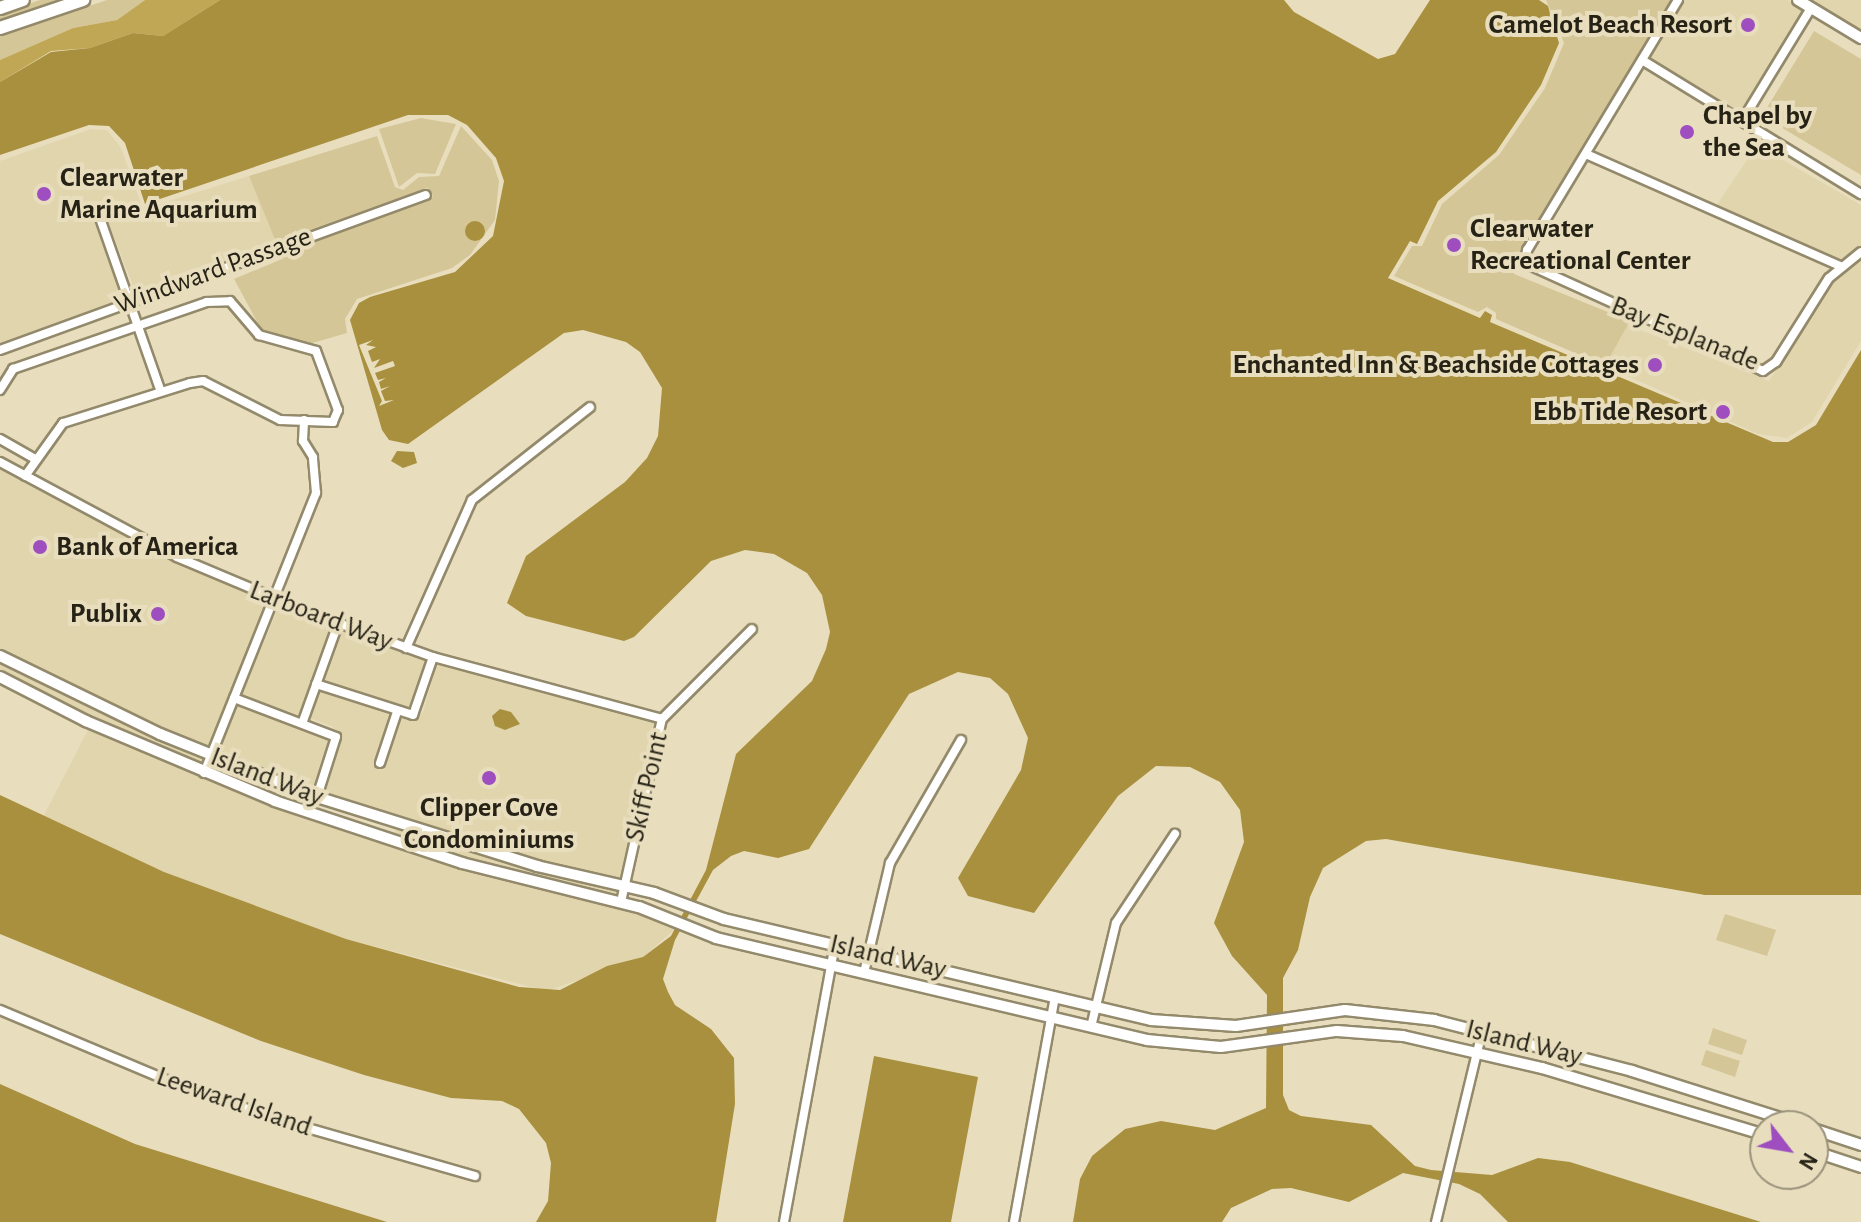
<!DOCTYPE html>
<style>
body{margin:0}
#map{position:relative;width:1861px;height:1222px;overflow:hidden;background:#e8debe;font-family:"Alegreya Sans",sans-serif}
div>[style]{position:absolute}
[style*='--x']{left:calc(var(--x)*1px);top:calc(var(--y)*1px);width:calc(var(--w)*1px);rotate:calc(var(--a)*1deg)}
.built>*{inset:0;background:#e1d5ad}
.green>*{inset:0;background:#d5c698}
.forest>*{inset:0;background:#c0a755}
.water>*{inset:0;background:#a9903e}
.round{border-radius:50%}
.pier>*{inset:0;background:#e8debe}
.roads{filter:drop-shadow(2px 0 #93896b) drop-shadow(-2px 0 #93896b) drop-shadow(0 2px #93896b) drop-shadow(0 -2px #93896b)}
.minor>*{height:8px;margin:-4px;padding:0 4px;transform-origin:4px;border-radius:4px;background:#fff}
.tertiary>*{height:10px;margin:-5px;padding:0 5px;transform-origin:5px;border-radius:5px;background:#fff}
.primary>*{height:12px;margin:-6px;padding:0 6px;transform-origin:6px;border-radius:6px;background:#fff}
.dots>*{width:22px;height:22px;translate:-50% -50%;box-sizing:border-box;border:4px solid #e8debe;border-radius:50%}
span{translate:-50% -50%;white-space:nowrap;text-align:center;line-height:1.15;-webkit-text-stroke:8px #e8debe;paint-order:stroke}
.poi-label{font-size:28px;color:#262216;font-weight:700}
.right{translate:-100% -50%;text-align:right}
.left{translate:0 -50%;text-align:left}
.street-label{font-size:28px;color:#262216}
.north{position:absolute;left:1749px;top:1110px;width:80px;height:80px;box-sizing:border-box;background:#e8debe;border:2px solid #9a937b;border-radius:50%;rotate:121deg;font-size:22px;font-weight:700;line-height:32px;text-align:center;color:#262216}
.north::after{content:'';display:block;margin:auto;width:28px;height:36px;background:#9e4ebf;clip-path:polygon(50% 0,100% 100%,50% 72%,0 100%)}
</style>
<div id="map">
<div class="built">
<i style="clip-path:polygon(1685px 0,1788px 0,1804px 9px,1740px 113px,1649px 59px)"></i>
<i style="clip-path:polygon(1813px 0,1861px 0,1861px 32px,1811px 2px)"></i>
<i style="clip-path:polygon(91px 129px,107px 130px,121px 148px,143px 209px,249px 176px,276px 242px,136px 293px,104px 212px,94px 214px,126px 297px,0 343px,0 161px)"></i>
<i style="clip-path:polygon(1757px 145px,1861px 205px,1861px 246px,1839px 260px,1716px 206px)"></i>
<i style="clip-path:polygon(1861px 259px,1861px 341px,1812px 422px,1787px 438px,1758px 434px,1605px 366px,1628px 325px,1769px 381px,1834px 281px)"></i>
<i style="clip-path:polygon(0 470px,174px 562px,268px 601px,207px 749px,0 650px)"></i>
<i style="clip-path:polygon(279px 606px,331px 627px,299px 715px,242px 695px)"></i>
<i style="clip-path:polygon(342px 630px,426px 660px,410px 710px,324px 681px)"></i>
<i style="clip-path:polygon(0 662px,203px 758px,200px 766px,45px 695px,0 671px)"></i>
<i style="clip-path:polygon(437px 664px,655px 723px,620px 879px,538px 861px,324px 794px,342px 738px,333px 727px,310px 718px,320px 691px,390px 715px,373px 766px,384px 770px,401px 719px,414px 720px,423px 712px)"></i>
<i style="clip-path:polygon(238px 705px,330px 739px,314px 790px,218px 753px)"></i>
<i style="clip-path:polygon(89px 728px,334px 828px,461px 868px,637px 912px,675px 929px,643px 957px,547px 991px,346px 939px,164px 872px,43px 817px)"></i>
<i style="clip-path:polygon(396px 829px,618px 889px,617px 896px,463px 858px,394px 836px)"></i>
</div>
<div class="green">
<i style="clip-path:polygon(40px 0,69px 0,0 23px,0 14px)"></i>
<i style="clip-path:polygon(107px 0,145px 0,117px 20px,73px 28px,0 60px,0 36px)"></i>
<i style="clip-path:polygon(1546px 0,1671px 0,1522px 247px,1514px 274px,1630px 321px,1605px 366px,1496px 319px,1496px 313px,1487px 307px,1478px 312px,1394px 276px,1412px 246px,1422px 246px,1442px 204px,1499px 155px,1545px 88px,1564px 43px)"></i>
<i style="clip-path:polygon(1814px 31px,1861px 59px,1861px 175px,1762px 116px)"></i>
<i style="clip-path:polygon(421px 118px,456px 124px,435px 174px,417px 173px,399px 187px,379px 129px)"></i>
<i style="clip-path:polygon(461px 126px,492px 160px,499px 181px,495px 220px,470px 255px,452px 268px,357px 299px,345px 319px,347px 333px,309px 344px,262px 331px,234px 279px,282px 259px,280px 253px,433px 197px,428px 188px,276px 242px,249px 176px,377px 136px,395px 187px,403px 190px,419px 177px,439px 176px)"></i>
<i style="clip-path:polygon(1725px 914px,1776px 930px,1767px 956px,1716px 940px)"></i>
<i style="clip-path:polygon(1713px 1028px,1747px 1040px,1742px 1055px,1708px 1044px)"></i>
<i style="clip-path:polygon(1706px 1050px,1740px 1061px,1735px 1077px,1701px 1065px)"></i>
</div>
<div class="forest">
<i style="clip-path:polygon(145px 0,220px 0,163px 36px,133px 33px,90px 48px,51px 51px,0 82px,0 60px,73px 28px,117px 20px)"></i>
</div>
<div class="water">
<i style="clip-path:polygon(220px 0,1284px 0,1294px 12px,1378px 59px,1395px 54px,1430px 0,1539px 0,1548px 6px,1559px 43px,1541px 85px,1496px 152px,1438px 201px,1417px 244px,1410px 241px,1388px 278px,1480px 318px,1485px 311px,1492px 315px,1490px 322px,1773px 442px,1788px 442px,1816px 425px,1861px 350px,1861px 895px,1705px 895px,1386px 839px,1366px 841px,1323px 868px,1310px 897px,1298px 950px,1283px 978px,1283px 1095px,1289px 1110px,1301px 1116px,1371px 1125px,1415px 1166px,1431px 1170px,1492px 1175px,1538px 1158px,1570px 1162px,1761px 1222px,1508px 1222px,1480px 1194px,1459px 1184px,1403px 1173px,1349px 1202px,1291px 1188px,1272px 1189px,1231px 1208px,1222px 1222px,1073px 1222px,1080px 1179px,1092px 1156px,1125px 1129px,1161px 1121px,1215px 1130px,1266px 1108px,1267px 995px,1232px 956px,1214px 923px,1244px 842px,1240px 810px,1220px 782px,1190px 767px,1156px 766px,1118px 796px,1034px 913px,968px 896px,958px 878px,1021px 770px,1028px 738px,1008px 694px,990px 678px,958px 672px,909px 694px,809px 849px,778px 858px,744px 851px,731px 856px,713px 870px,675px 940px,663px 979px,668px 992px,675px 1005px,711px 1029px,734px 1058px,735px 1104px,716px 1222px,536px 1222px,548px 1201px,551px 1163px,546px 1143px,519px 1109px,502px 1101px,451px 1098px,364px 1075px,261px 1041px,0 934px,0 795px,164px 872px,346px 939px,519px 987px,560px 990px,607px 966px,643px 957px,671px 936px,706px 870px,736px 754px,812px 681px,826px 649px,830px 632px,822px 595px,807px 573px,774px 554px,745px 550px,711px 561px,634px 637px,624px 641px,526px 616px,507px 603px,526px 556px,625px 482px,647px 458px,658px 436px,662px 388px,640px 352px,626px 342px,583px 330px,564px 333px,408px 444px,389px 440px,382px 430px,350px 320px,359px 303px,370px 297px,455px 272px,493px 236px,504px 181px,496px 158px,467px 125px,448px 115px,408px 115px,145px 204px,125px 143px,109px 126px,89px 125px,0 155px,0 82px,51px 52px,90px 48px,133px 33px,163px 36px)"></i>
<i class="round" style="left:465px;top:221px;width:20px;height:20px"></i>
<i style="clip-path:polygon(397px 451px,414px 452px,417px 463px,403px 468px,391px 461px)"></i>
<i style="clip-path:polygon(500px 709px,511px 712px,520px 724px,505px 730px,495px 726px,492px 716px)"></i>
<i style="clip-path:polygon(874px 1056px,978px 1077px,951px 1222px,843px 1222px)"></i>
<i style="clip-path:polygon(0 1084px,135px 1144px,387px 1222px,0 1222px)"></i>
</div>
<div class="pier">
<i style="clip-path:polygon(373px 340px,366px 345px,376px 347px,368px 351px,372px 362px,380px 359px,374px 368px,393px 361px,395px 366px,375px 373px,378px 380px,386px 378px,379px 382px,381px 389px,390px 386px,381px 391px,385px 401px,394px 400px,379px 406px,382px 401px,359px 345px)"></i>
</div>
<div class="roads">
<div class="minor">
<i style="--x:1678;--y:0;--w:292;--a:121.1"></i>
<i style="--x:1527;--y:250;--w:13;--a:99"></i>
<i style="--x:1525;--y:263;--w:261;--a:24.4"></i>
<i style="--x:1763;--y:371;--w:16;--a:-35"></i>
<i style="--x:1776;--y:362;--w:99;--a:-57.8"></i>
<i style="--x:1829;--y:278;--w:41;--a:-39.1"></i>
<i style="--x:1642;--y:60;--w:257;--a:31.5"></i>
<i style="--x:1742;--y:121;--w:132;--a:-58.6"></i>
<i style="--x:1586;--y:154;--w:278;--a:23.8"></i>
<i style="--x:100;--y:218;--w:184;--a:70.7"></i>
<i style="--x:0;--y:350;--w:453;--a:-20"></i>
<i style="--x:0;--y:390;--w:25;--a:-58"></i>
<i style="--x:13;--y:369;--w:205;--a:-19.1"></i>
<i style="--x:207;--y:302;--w:23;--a:-2"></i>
<i style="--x:230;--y:301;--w:45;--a:49.5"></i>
<i style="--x:259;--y:335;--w:59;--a:15.7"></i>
<i style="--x:316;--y:351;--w:63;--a:69.6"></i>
<i style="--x:338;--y:410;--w:13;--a:113"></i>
<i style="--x:333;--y:422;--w:53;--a:-177.8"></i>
<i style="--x:280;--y:420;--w:86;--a:-153.1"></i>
<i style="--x:203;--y:381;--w:13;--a:171"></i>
<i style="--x:190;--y:383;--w:133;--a:162.5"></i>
<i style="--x:63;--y:423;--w:65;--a:125.6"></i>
<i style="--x:0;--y:439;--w:40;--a:29.7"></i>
<i style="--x:0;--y:462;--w:201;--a:28.2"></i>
<i style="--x:177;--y:557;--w:142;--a:22.8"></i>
<i style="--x:308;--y:612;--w:133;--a:19.8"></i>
<i style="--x:433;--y:657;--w:237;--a:15.1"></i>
<i style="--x:406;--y:648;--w:162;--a:-66"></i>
<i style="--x:472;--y:500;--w:150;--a:-38.2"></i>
<i style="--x:316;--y:684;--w:102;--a:17.7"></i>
<i style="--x:413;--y:715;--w:61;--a:-71"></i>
<i style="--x:234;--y:698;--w:109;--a:20.9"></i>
<i style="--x:336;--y:737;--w:63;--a:107.6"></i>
<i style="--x:303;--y:721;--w:103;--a:-70.2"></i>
<i style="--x:380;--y:763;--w:54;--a:-71.6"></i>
<i style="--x:204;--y:773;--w:302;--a:-68.2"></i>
<i style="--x:316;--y:493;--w:36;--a:-95"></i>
<i style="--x:313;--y:457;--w:19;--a:-122"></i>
<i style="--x:303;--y:441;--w:21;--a:-87"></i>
<i style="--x:621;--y:902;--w:188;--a:-77.4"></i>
<i style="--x:662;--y:719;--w:127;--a:-45"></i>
<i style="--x:864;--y:973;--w:113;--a:-76.7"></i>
<i style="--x:890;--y:863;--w:142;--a:-60"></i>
<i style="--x:0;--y:1010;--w:189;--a:22.8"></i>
<i style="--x:174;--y:1083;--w:108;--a:19.4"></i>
<i style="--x:276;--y:1119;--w:207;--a:16"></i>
<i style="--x:1091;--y:1027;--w:107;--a:-76.5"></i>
<i style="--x:1116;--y:923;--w:107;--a:-56.5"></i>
<i style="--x:784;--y:1222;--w:282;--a:-79.6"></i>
<i style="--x:1014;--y:1222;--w:229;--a:-79.7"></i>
<i style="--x:1436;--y:1222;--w:195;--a:-76.4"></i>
</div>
<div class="tertiary">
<i style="--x:1798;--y:0;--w:74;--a:31.1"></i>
<i style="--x:0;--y:656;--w:178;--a:26"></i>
<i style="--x:160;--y:734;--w:169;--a:21.9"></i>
<i style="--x:317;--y:797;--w:231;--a:17.4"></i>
<i style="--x:537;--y:866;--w:120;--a:13"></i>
<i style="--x:654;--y:893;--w:75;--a:20.4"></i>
<i style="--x:724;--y:919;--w:439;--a:13.3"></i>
<i style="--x:1151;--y:1020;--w:85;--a:4"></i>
<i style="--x:1236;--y:1026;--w:110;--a:-8.4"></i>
<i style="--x:1345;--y:1010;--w:90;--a:6.4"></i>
<i style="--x:1434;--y:1020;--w:204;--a:14.4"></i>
<i style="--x:1632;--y:1071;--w:182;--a:17.6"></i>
<i style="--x:0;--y:677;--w:97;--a:27.1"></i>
<i style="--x:86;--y:721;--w:205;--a:22.9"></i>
<i style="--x:275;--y:801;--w:197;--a:18.3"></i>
<i style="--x:462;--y:863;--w:182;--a:14"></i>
<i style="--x:639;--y:907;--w:83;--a:21.9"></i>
<i style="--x:716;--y:938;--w:443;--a:13.3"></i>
<i style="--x:1147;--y:1040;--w:74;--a:5.4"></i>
<i style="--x:1221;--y:1047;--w:117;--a:-7.9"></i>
<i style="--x:1337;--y:1031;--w:66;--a:4.3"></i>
<i style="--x:1403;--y:1036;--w:143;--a:13"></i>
<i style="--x:1542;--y:1068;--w:233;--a:16.7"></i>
<i style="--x:1813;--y:1129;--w:51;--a:18.4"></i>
<i style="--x:1813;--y:1151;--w:51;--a:18.4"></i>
</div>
<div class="primary">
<i style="--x:0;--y:8;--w:24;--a:-19"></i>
<i style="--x:0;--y:28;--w:88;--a:-18.6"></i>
</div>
</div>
<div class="dots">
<i style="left:1748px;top:25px;background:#9e4ebf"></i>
<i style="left:1687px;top:132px;background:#9e4ebf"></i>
<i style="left:44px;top:194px;background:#9e4ebf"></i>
<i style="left:1454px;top:245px;background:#9e4ebf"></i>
<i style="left:1655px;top:365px;background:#9e4ebf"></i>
<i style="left:1723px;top:412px;background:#9e4ebf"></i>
<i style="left:40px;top:547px;background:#9e4ebf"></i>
<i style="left:158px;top:614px;background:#9e4ebf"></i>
<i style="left:489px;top:778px;background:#9e4ebf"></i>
</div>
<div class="poi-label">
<span class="right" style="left:1732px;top:25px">Camelot Beach Resort</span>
<span class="left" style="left:1703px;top:132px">Chapel by<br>the Sea</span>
<span class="left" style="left:60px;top:194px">Clearwater<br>Marine Aquarium</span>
<span class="left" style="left:1470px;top:245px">Clearwater<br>Recreational Center</span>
<span class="right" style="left:1639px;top:365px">Enchanted Inn &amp; Beachside Cottages</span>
<span class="right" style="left:1707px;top:412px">Ebb Tide Resort</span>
<span class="left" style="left:56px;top:547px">Bank of America</span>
<span class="right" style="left:142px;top:614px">Publix</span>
<span style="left:489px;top:824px">Clipper Cove<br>Condominiums</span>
</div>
<div class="street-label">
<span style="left:213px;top:271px;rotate:-20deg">Windward Passage</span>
<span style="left:1685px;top:334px;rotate:22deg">Bay Esplanade</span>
<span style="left:321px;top:616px;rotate:21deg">Larboard Way</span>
<span style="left:267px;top:777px;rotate:21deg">Island Way</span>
<span style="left:647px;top:787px;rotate:-77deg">Skiff Point</span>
<span style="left:888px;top:957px;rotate:13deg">Island Way</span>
<span style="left:1524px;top:1043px;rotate:14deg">Island Way</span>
<span style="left:234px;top:1102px;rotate:19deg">Leeward Island</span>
</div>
<div class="north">N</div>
</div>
